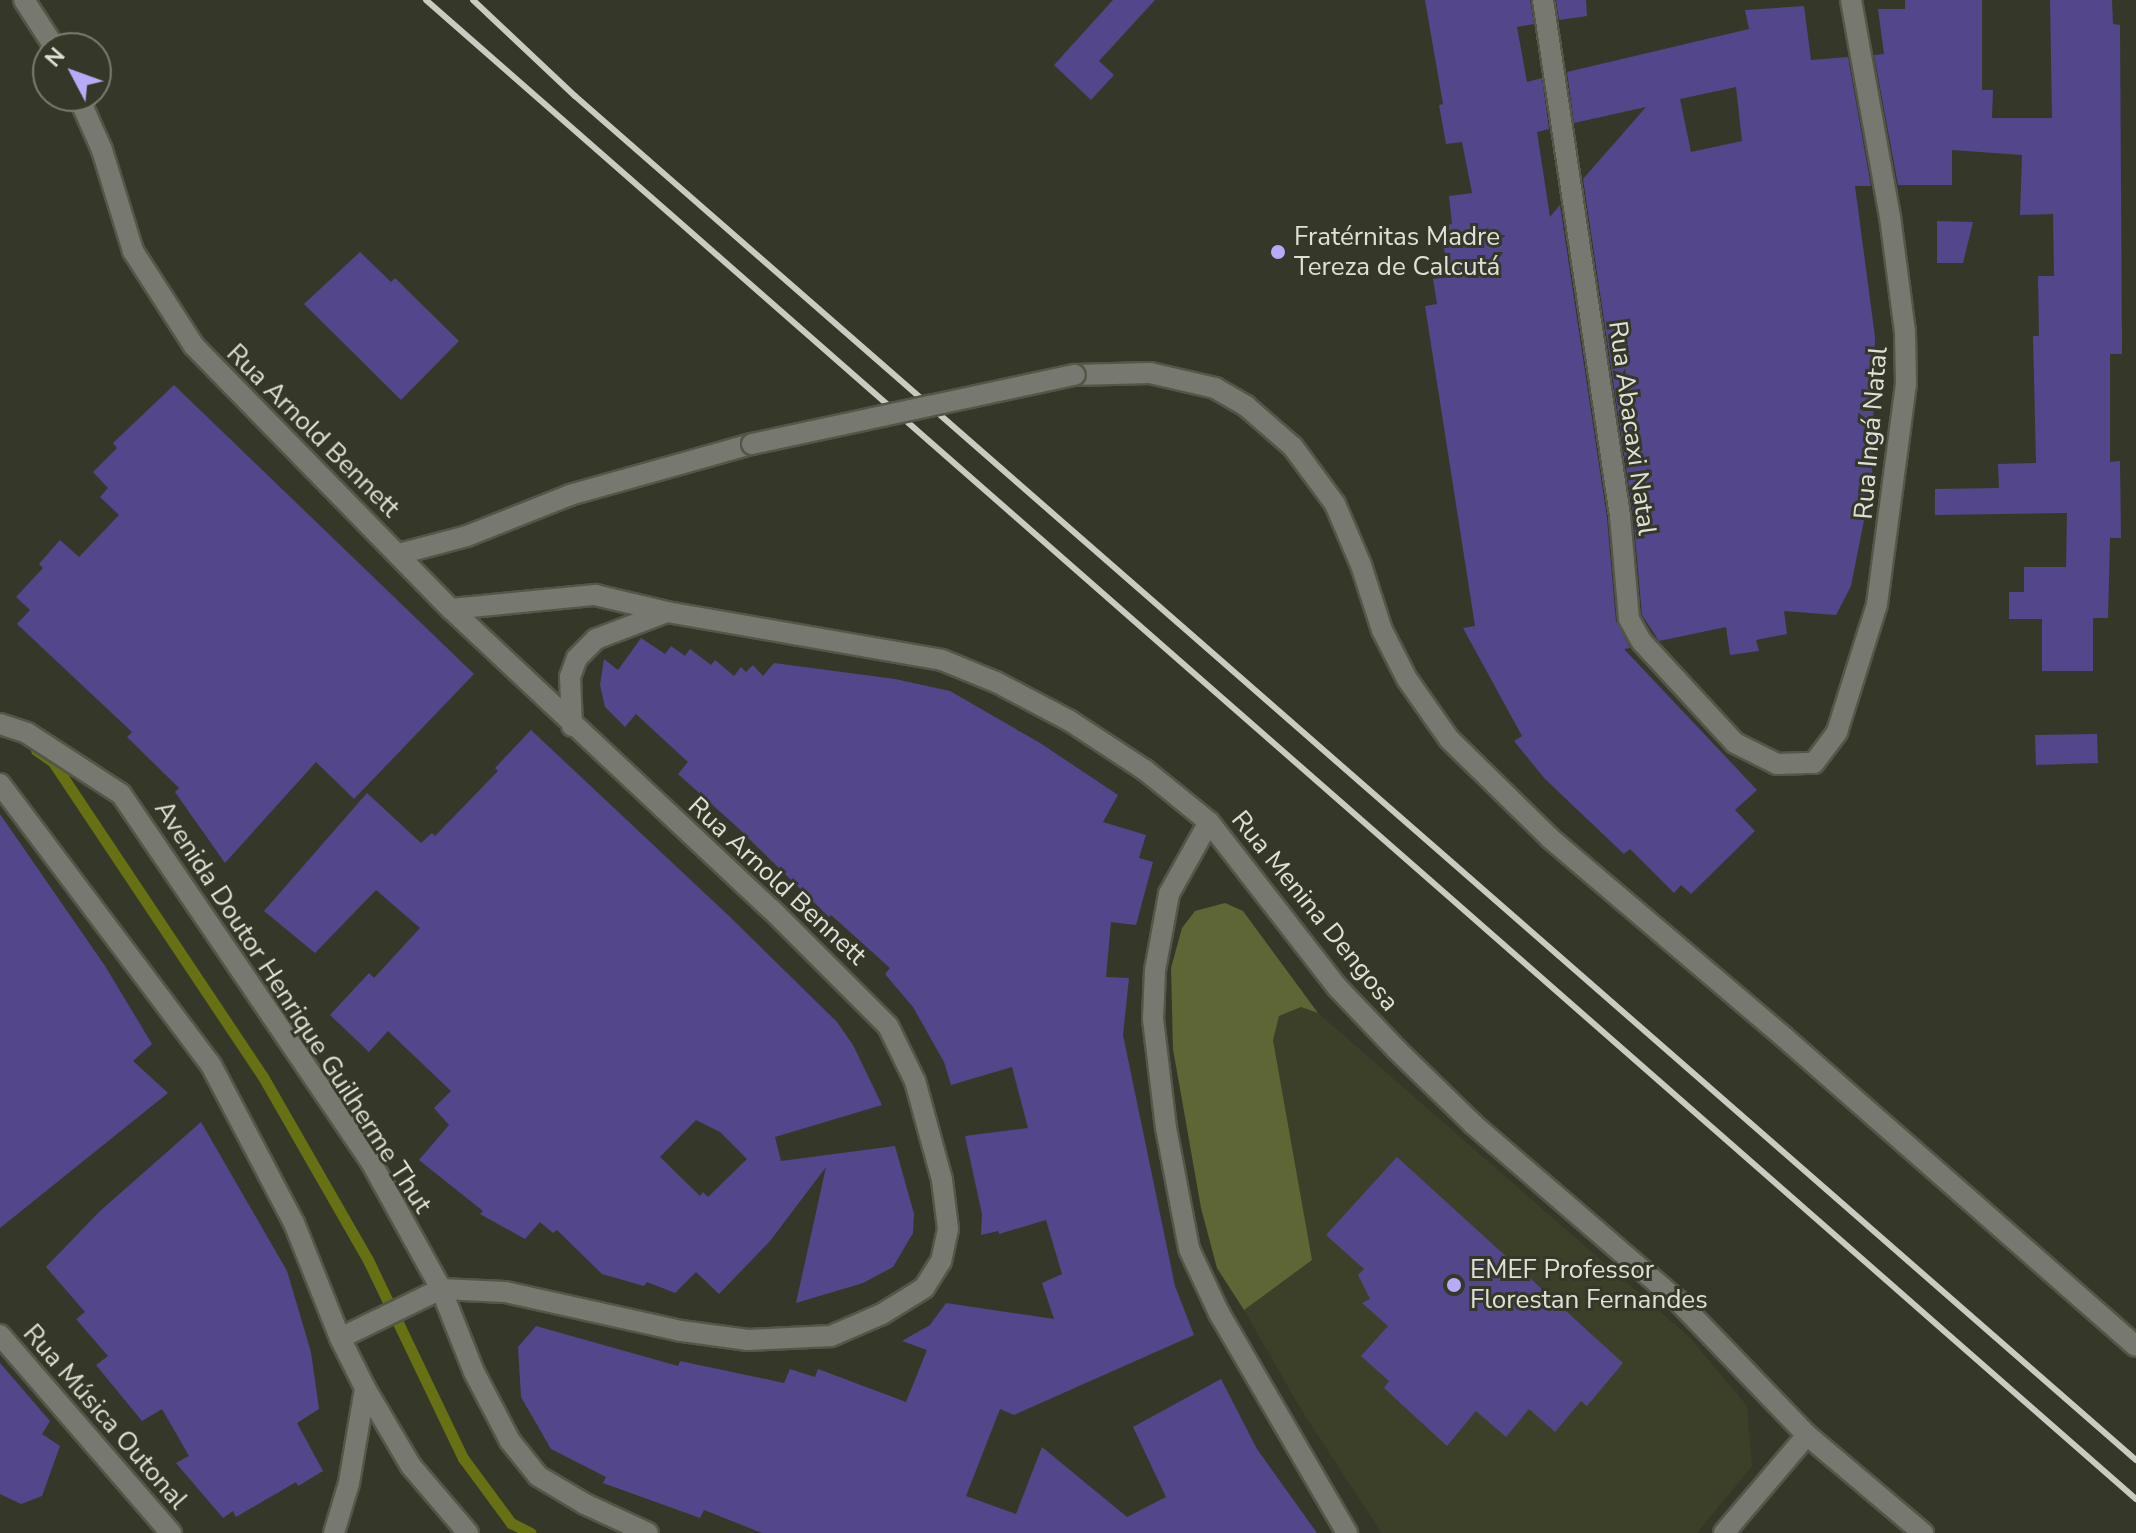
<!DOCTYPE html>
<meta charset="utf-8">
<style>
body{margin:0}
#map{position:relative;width:2136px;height:1533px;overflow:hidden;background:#353828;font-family:"Nunito Sans",sans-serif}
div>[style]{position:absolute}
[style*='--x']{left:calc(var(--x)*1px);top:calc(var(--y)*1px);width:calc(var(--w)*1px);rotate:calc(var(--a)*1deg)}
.built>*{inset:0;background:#3d4029}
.green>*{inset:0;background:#5f6635}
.stream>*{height:11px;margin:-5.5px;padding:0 5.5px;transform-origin:5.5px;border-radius:5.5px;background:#677013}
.building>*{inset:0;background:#54468b}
.roads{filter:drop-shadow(2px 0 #545648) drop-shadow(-2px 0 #545648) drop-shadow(0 2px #545648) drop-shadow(0 -2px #545648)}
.minor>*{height:20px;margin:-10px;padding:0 10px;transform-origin:10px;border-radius:10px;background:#777870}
.rail>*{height:6px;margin:-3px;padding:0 3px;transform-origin:3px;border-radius:3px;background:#caccc2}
.bridges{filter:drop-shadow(2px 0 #545648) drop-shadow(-2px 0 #545648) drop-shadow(0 2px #545648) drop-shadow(0 -2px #545648)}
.minor-bridge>*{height:20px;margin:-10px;padding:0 10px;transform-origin:10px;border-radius:10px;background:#777870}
.dots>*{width:22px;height:22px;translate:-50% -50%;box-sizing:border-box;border:4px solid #353828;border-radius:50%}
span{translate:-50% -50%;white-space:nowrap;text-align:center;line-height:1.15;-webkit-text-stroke:6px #353828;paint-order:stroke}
.poi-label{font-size:26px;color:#dfe1d7}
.left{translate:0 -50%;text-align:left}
.street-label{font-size:26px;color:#dfe1d7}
.north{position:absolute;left:32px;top:32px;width:80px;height:80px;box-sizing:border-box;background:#353828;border:2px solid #797c6e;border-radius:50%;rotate:311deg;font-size:22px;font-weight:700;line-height:32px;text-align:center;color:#dfe1d7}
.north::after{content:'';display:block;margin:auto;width:28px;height:36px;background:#b7abf8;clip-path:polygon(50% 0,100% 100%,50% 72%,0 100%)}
</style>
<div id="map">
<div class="built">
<i style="clip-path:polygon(1301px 1007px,1318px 1013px,1689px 1337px,1747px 1406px,1752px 1466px,1697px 1533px,1382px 1533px,1302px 1411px,1244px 1310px,1312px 1260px,1273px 1040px,1279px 1016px)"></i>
</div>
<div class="green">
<i style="clip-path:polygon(1225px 903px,1243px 911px,1318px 1013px,1301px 1007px,1279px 1016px,1273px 1040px,1312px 1260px,1244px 1310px,1217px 1268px,1201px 1208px,1173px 1049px,1171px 968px,1182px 928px,1195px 911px)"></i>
</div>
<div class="stream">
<i style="--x:36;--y:750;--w:21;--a:35"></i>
<i style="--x:53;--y:762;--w:376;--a:56.3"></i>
<i style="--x:262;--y:1075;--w:213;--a:60.2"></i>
<i style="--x:368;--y:1260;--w:220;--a:64.4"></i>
<i style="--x:463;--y:1458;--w:81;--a:53.6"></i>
<i style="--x:511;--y:1523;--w:22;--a:27"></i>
</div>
<div class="building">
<i style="clip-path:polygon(1113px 0,1155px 0,1099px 61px,1114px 75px,1091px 100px,1054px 65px)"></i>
<i style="clip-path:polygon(1425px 0,1530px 0,1534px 24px,1517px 27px,1527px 82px,1542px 78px,1549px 129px,1537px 132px,1550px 217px,1560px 205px,1607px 518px,1616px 621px,1630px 648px,1624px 649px,1757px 790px,1735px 810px,1755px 831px,1691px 894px,1681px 885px,1674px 893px,1630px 849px,1624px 854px,1545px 779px,1514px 741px,1522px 736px,1463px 628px,1475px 626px,1425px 306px,1437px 304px,1433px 279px,1448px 277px,1441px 226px,1452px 224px,1449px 196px,1472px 193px,1462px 142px,1446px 144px,1439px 105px,1443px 104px)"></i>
<i style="clip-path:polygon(1556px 0,1586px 0,1587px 16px,1559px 20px)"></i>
<i style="clip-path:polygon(1905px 0,1982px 0,1982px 90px,1993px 90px,1992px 118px,2052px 118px,2050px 0,2112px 0,2113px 24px,2120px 25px,2122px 354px,2110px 354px,2110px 462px,2120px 461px,2121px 538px,2110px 538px,2108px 618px,2093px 618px,2093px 671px,2042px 671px,2042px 619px,2009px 619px,2009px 592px,2024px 592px,2024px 567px,2066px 567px,2067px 513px,1935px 515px,1935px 489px,1999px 488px,1998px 464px,2036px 463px,2033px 336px,2039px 336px,2038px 276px,2054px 276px,2053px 214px,2020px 215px,2022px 155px,1952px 150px,1952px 185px,1898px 185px,1874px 55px,1884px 54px,1878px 9px,1905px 9px)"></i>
<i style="clip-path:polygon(evenodd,1804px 6px,1811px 60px,1848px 57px,1871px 186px,1855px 186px,1875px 337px,1872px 480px,1851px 586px,1836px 615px,1784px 611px,1787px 634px,1756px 640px,1759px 651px,1730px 655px,1726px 627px,1659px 641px,1642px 615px,1633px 514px,1583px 179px,1646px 107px,1574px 123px,1567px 72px,1749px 29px,1745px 10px,1804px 6px,1736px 87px,1742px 141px,1691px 152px,1680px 99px,1736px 87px)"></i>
<i style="clip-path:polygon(1937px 221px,1973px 222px,1963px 263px,1937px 263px)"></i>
<i style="clip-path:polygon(360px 252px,391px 282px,395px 278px,459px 341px,401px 400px,304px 304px)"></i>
<i style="clip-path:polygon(174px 385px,474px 674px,354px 799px,316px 762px,225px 863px,175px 792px,179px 788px,127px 737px,132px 732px,17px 624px,30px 610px,16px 597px,43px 568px,39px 564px,60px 540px,79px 557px,119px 515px,100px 497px,108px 488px,93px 472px,117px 448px,113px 443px)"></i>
<i style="clip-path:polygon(641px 638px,665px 654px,671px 646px,685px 656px,690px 649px,711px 665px,715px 660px,734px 676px,741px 667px,746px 672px,753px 665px,763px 676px,774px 663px,895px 679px,950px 691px,1040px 743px,1118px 795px,1103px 822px,1146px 835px,1139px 858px,1153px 862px,1136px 925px,1111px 922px,1106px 977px,1129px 978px,1123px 1035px,1175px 1286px,1194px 1335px,1014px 1415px,1000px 1409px,966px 1496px,1016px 1514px,1042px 1447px,1127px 1517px,1166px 1497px,1133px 1427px,1221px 1379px,1257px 1449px,1317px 1533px,762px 1533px,704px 1510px,700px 1518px,603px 1483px,606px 1477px,551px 1449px,521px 1397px,518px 1347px,536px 1326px,678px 1366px,680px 1361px,784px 1383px,790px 1369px,815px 1377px,818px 1369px,906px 1402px,927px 1350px,902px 1341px,930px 1325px,946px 1303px,1054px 1319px,1042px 1283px,1062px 1274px,1046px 1220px,999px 1234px,998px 1231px,981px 1235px,982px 1214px,965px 1136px,1028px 1128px,1012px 1067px,951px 1085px,944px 1062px,913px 1007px,885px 974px,890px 968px,831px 915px,829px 917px,736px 826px,678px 774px,688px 762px,636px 714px,625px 727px,605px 707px,600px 685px,604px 659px,618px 670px)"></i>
<i style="clip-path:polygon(evenodd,531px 730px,729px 916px,837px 1022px,853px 1045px,882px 1105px,775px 1137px,781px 1161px,895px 1146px,914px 1214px,913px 1233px,893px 1267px,863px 1283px,796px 1303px,826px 1167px,770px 1241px,719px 1294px,696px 1272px,675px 1293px,647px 1282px,644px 1286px,602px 1274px,557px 1230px,553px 1233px,540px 1222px,525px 1239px,480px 1214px,483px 1211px,419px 1160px,449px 1125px,434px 1108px,451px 1091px,388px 1031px,369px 1052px,330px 1015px,369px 973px,374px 978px,420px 928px,376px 890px,315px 953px,264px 911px,367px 793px,421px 843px,432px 833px,435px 836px,498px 771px,495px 768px,531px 730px,696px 1120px,720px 1132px,747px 1159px,708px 1197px,703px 1192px,700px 1196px,660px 1157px,696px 1120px)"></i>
<i style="clip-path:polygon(2097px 734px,2098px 763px,2036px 765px,2035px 735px)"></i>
<i style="clip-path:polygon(0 814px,105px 966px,152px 1044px,133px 1061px,168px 1093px,0 1228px)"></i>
<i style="clip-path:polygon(201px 1122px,287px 1271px,311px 1352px,319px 1409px,297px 1423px,323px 1471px,298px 1486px,296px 1482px,236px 1517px,233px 1511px,223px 1518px,176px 1463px,189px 1456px,162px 1409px,142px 1421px,96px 1365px,108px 1356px,76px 1319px,85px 1312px,46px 1267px,99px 1212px)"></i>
<i style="clip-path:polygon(1397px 1157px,1623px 1363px,1587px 1406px,1581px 1401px,1555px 1432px,1529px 1409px,1506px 1437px,1476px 1411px,1447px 1446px,1384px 1388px,1389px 1381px,1361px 1356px,1388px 1326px,1362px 1303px,1370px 1299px,1358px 1275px,1364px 1269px,1326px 1235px)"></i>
<i style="clip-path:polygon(0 1363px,50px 1421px,42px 1434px,60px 1446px,42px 1496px,21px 1504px,0 1494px)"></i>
</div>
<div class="roads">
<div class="minor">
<i style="--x:24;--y:0;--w:57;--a:57.1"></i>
<i style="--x:1543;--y:0;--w:522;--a:81.51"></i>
<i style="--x:1620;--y:516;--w:103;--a:85"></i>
<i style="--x:1629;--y:619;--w:26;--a:61"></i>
<i style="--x:1642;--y:642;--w:137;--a:47.4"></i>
<i style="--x:1735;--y:743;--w:47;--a:26.6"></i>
<i style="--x:1777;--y:764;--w:37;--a:-2"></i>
<i style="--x:1814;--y:763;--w:39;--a:-53"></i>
<i style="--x:1837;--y:732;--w:134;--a:-72.6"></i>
<i style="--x:1877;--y:604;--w:222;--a:-82.5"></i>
<i style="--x:1906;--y:384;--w:52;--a:-91.1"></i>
<i style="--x:1905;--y:332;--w:116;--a:-97.4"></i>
<i style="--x:1890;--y:217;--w:220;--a:-100.2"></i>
<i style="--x:78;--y:96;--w:59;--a:66"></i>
<i style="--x:102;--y:150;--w:106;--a:72.9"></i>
<i style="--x:133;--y:251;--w:113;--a:57.3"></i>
<i style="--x:194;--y:346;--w:368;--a:45.7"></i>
<i style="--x:451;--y:609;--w:439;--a:43.2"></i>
<i style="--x:771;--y:909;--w:165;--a:45"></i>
<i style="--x:888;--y:1026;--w:61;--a:63.9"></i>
<i style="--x:915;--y:1081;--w:103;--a:74.7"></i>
<i style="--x:942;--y:1180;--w:49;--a:83"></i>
<i style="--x:948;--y:1229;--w:33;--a:102"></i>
<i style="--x:941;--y:1261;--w:32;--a:122"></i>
<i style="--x:924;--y:1288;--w:49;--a:148.2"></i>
<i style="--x:882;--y:1314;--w:56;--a:156.7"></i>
<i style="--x:831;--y:1336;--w:83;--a:177.2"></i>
<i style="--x:748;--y:1340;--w:68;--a:-172.3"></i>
<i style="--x:681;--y:1331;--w:180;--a:-167.5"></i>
<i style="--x:505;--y:1292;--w:64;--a:-177.3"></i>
<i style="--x:441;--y:1289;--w:112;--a:154.1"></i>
<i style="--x:1075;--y:375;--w:75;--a:-1.5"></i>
<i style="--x:1150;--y:373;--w:67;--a:13"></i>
<i style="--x:1215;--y:388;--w:36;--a:30"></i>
<i style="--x:1246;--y:406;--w:62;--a:41.1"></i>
<i style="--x:1293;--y:447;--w:71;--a:53.6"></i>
<i style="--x:1335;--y:504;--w:66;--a:66.9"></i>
<i style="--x:1361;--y:565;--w:68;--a:72.1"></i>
<i style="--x:1382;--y:630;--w:55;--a:63"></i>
<i style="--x:1407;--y:679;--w:73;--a:55"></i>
<i style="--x:1449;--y:739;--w:141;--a:44.4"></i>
<i style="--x:1550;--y:838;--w:307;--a:40.4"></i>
<i style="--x:1784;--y:1037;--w:468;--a:41.3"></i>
<i style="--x:399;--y:554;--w:70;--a:-14.8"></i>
<i style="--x:467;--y:536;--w:111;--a:-21.7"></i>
<i style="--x:570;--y:495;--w:189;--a:-15.7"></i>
<i style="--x:451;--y:609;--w:145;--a:-5.6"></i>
<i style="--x:595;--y:595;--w:74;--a:13.3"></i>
<i style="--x:667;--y:612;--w:279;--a:9.9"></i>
<i style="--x:942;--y:660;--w:58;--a:22.2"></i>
<i style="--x:996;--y:682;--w:84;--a:27.8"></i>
<i style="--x:1070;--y:721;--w:90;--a:33.2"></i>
<i style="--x:1145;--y:770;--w:82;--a:39.1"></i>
<i style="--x:1209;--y:822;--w:209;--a:52.2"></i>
<i style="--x:1337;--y:987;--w:87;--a:46.4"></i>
<i style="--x:1397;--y:1050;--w:106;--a:44.2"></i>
<i style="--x:1473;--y:1124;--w:271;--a:40.8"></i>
<i style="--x:1678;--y:1301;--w:186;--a:46.1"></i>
<i style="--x:1807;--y:1435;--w:152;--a:40.2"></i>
<i style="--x:0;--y:724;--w:28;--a:18"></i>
<i style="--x:27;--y:733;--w:112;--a:33"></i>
<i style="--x:121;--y:794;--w:445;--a:55.8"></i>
<i style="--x:371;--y:1162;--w:145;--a:61.1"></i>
<i style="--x:441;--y:1289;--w:89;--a:68.3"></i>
<i style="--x:474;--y:1372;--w:78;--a:62.4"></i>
<i style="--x:510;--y:1441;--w:45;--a:51.3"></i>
<i style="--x:538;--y:1476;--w:55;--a:30.8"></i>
<i style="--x:585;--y:1504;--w:69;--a:24.7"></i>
<i style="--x:572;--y:726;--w:49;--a:-92.3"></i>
<i style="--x:570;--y:677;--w:20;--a:-70"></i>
<i style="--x:577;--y:658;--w:27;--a:-45"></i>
<i style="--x:596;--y:639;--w:76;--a:-20.8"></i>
<i style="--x:0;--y:784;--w:351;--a:53.1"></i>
<i style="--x:211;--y:1065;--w:178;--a:62.3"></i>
<i style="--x:294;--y:1223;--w:124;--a:68.2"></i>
<i style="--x:340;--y:1338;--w:56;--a:63.4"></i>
<i style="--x:365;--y:1388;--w:91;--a:59.5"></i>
<i style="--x:411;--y:1466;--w:88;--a:49.6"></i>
<i style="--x:1209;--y:822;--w:82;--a:119.1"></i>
<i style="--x:1169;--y:894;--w:77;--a:100.4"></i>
<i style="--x:1155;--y:970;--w:49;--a:92.3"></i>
<i style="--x:1153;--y:1019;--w:110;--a:83.2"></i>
<i style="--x:1166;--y:1128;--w:123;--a:79.2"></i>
<i style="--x:1189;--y:1249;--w:71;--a:64.9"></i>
<i style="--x:1219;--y:1313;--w:255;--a:59.8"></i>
<i style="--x:0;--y:1335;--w:262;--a:49.2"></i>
<i style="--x:334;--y:1533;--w:52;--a:-73.3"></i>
<i style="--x:349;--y:1483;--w:96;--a:-80.4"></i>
<i style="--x:1724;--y:1533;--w:128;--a:-49.7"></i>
</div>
</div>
<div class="rail">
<i style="--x:426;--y:0;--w:2274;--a:41.24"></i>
<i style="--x:473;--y:0;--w:140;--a:43.3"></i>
<i style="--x:575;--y:96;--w:2073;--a:41.15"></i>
</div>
<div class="bridges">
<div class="minor-bridge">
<i style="--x:752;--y:444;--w:330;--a:-12.1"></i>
</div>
</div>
<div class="dots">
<i style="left:1278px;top:252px;background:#b7abf8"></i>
<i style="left:1454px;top:1285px;background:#b7abf8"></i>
</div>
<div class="poi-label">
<span class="left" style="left:1294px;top:252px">Fratérnitas Madre<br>Tereza de Calcutá</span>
<span class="left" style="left:1470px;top:1285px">EMEF Professor<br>Florestan Fernandes</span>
</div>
<div class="street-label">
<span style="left:1632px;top:428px;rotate:82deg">Rua Abacaxi Natal</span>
<span style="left:313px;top:431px;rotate:45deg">Rua Arnold Bennett</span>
<span style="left:1871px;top:433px;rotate:-85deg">Rua Ingá Natal</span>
<span style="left:777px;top:881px;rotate:43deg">Rua Arnold Bennett</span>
<span style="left:1315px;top:911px;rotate:51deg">Rua Menina Dengosa</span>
<span style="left:293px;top:1007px;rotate:57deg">Avenida Doutor Henrique Guilherme Thut</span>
<span style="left:105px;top:1417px;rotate:49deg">Rua Música Outonal</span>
</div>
<div class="north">N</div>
</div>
